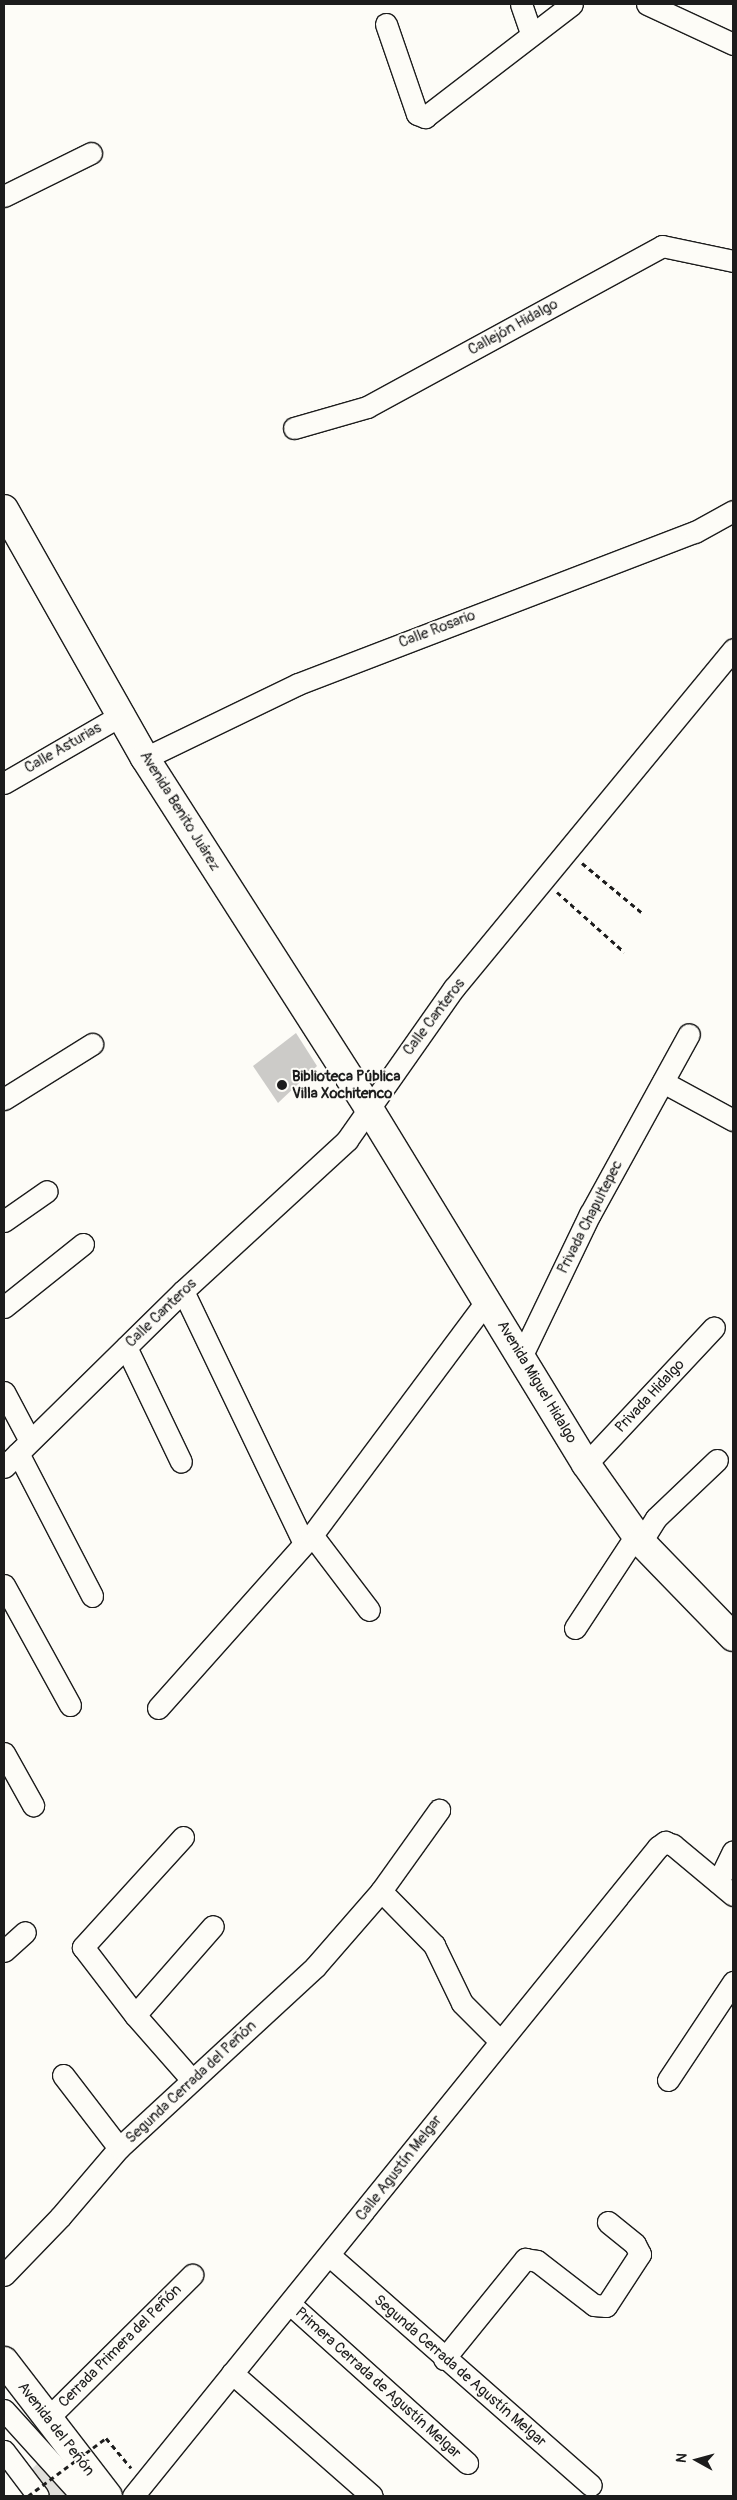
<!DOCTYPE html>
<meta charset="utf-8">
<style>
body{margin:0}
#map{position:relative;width:737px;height:2500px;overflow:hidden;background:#fdfcf7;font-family:Pangolin,sans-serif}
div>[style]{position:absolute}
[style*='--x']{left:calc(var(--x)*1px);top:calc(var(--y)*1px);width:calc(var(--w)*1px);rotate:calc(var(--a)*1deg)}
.green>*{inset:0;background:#e0dfdb}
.building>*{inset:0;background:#cccbc8}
.path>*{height:3px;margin-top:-1.5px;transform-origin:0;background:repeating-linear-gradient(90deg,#1c1c1c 0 5px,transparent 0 9px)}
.roads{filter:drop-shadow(1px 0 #1c1c1c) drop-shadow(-1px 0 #1c1c1c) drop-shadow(0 1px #1c1c1c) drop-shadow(0 -1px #1c1c1c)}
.minor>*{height:21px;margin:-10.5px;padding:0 10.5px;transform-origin:10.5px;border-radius:10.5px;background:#fdfcf7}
.major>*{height:28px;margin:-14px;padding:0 14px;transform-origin:14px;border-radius:14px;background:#fdfcf7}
.path-bridge>*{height:3px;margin-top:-1.5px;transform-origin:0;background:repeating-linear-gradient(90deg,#1c1c1c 0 5px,transparent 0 9px)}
.dots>*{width:14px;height:14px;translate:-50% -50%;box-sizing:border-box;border:2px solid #fdfcf7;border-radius:50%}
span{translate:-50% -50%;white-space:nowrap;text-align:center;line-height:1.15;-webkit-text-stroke:4px #fdfcf7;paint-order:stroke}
.street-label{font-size:15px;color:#1c1c1c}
.poi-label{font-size:15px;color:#1c1c1c;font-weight:700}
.left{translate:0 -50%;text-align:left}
.frame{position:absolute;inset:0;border:5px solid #1c1c1c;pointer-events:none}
.north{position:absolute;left:672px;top:2435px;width:50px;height:50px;-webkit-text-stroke:4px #fdfcf7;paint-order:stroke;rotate:277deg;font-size:14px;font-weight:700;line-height:20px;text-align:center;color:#1c1c1c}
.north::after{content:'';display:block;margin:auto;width:18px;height:22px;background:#1c1c1c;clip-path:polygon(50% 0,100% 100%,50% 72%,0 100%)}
</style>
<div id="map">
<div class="green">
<i style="clip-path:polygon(38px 2463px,70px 2496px,51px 2496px,31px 2470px)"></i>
</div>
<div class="building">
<i style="clip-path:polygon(296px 1033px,317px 1066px,278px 1103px,253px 1066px)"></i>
</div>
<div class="path">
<i style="--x:582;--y:863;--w:77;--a:39.7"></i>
<i style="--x:557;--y:892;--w:90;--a:41.8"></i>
<i style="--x:106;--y:2438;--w:39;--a:50"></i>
</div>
<div class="roads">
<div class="minor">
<i style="--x:521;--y:4;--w:31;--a:71"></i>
<i style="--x:647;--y:4;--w:95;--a:24.9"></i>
<i style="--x:386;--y:24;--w:95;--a:71"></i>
<i style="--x:417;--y:114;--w:9;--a:21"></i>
<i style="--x:425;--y:117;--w:185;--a:-37.5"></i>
<i style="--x:4;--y:196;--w:97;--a:-26.3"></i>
<i style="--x:294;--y:428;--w:76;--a:-16"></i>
<i style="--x:367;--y:407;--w:336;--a:-28.6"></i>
<i style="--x:662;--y:246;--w:73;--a:11.9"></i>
<i style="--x:145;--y:758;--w:170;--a:-25.8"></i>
<i style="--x:298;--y:684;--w:425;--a:-21"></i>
<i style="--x:695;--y:532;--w:43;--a:-28.9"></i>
<i style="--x:4;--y:783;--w:138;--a:-30.1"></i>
<i style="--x:663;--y:1082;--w:80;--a:28.5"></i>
<i style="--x:4;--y:1099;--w:104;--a:-32"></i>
<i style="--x:4;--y:1221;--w:52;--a:-34.9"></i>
<i style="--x:183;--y:1291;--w:280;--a:64.4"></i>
<i style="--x:4;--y:1307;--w:101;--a:-38.6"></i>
<i style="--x:126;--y:1347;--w:127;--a:64.4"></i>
<i style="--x:522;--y:1355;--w:157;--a:-64.3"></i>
<i style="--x:590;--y:1214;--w:205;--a:-61.2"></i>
<i style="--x:4;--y:1392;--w:55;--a:62"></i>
<i style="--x:18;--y:1453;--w:161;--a:62.6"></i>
<i style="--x:586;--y:1464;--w:187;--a:-46.9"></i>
<i style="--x:4;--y:1467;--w:251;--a:-44.5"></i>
<i style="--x:183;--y:1291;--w:223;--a:-42.6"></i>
<i style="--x:347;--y:1140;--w:186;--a:-54.9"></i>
<i style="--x:454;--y:988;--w:439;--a:-50.5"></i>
<i style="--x:312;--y:1535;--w:94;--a:52.8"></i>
<i style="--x:641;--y:1542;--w:28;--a:-58"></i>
<i style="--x:656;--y:1518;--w:84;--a:-43.6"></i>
<i style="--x:4;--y:1585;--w:137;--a:61.2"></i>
<i style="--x:575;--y:1628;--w:111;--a:-56.7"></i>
<i style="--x:158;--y:1708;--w:232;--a:-48.3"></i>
<i style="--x:312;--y:1535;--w:293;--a:-53.3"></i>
<i style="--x:4;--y:1753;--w:60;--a:60.9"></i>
<i style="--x:183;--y:1837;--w:149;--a:132.3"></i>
<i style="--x:83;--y:1947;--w:86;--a:52.6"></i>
<i style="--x:135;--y:2015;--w:86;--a:48.8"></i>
<i style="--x:718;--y:1882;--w:34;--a:-64"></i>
<i style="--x:381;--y:1891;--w:76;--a:45.5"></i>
<i style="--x:434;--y:1945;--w:64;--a:64.2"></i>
<i style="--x:462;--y:2003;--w:52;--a:45"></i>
<i style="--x:4;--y:1951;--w:28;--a:-42"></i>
<i style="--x:135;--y:2015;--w:118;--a:-48.8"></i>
<i style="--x:63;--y:2075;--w:92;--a:52.5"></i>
<i style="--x:668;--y:2080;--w:118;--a:-56.4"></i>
<i style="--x:330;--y:2256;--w:347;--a:41.3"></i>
<i style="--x:4;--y:2275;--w:81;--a:-46"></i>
<i style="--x:60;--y:2217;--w:91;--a:-49.5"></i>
<i style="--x:119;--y:2148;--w:267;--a:-42.7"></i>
<i style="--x:315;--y:1967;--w:101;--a:-49"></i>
<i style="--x:381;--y:1891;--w:100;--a:-54.4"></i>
<i style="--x:290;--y:2304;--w:238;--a:41.9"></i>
<i style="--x:444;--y:2359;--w:129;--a:-51"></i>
<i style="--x:525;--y:2259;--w:12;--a:9"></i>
<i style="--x:537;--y:2261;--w:72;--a:37.7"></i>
<i style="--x:594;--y:2305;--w:12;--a:5"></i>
<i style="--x:606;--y:2306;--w:62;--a:-56.8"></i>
<i style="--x:640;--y:2254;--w:11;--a:-117"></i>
<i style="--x:635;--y:2244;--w:35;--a:-141"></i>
<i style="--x:232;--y:2373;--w:186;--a:41.3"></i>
<i style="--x:4;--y:2410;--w:116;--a:47.8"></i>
<i style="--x:49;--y:2417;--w:202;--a:-44.8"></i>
<i style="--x:4;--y:2451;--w:56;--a:52.9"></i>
<i style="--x:133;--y:2496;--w:835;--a:-51.03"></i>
<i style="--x:658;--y:1847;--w:9;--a:-36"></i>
<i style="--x:665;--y:1842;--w:9;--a:21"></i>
<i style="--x:673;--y:1845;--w:78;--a:39.8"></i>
</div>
<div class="major">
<i style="--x:4;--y:509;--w:286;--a:60.5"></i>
<i style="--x:145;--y:758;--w:414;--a:57.4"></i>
<i style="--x:368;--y:1107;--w:418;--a:58.6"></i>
<i style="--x:586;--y:1464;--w:95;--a:54.8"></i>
<i style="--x:641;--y:1542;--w:132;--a:45.9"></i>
<i style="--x:4;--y:2361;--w:170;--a:52.4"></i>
</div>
</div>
<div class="path-bridge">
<i style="--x:28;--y:2496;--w:97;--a:-36.6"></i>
</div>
<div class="dots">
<i style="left:282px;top:1085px;background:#1c1c1c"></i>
</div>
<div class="street-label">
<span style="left:513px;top:327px;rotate:-29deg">Callejón Hidalgo</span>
<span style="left:437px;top:629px;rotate:-21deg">Calle Rosario</span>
<span style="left:63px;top:748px;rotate:-30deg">Calle Asturias</span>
<span style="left:180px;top:811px;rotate:58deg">Avenida Benito Juárez</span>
<span style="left:434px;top:1017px;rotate:-53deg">Calle Canteros</span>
<span style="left:590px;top:1217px;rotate:-63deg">Privada Chapultepec</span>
<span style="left:161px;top:1313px;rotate:-44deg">Calle Canteros</span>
<span style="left:537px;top:1382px;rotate:59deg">Avenida Miguel Hidalgo</span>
<span style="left:650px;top:1396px;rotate:-47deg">Privada Hidalgo</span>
<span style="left:191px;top:2082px;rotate:-43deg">Segunda Cerrada del Peñón</span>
<span style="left:399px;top:2168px;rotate:-52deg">Calle Agustín Melgar</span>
<span style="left:120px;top:2346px;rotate:-45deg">Cerrada Primera del Peñón</span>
<span style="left:460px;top:2371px;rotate:41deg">Segunda Cerrada de Agustín Melgar</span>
<span style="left:378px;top:2383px;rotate:42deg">Primera Cerrada de Agustín Melgar</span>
<span style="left:56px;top:2429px;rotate:52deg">Avenida del Peñón</span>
</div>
<div class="poi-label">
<span class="left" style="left:292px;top:1085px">Biblioteca Pública<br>Villa Xochitenco</span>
</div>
<div class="frame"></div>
<div class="north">N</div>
</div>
